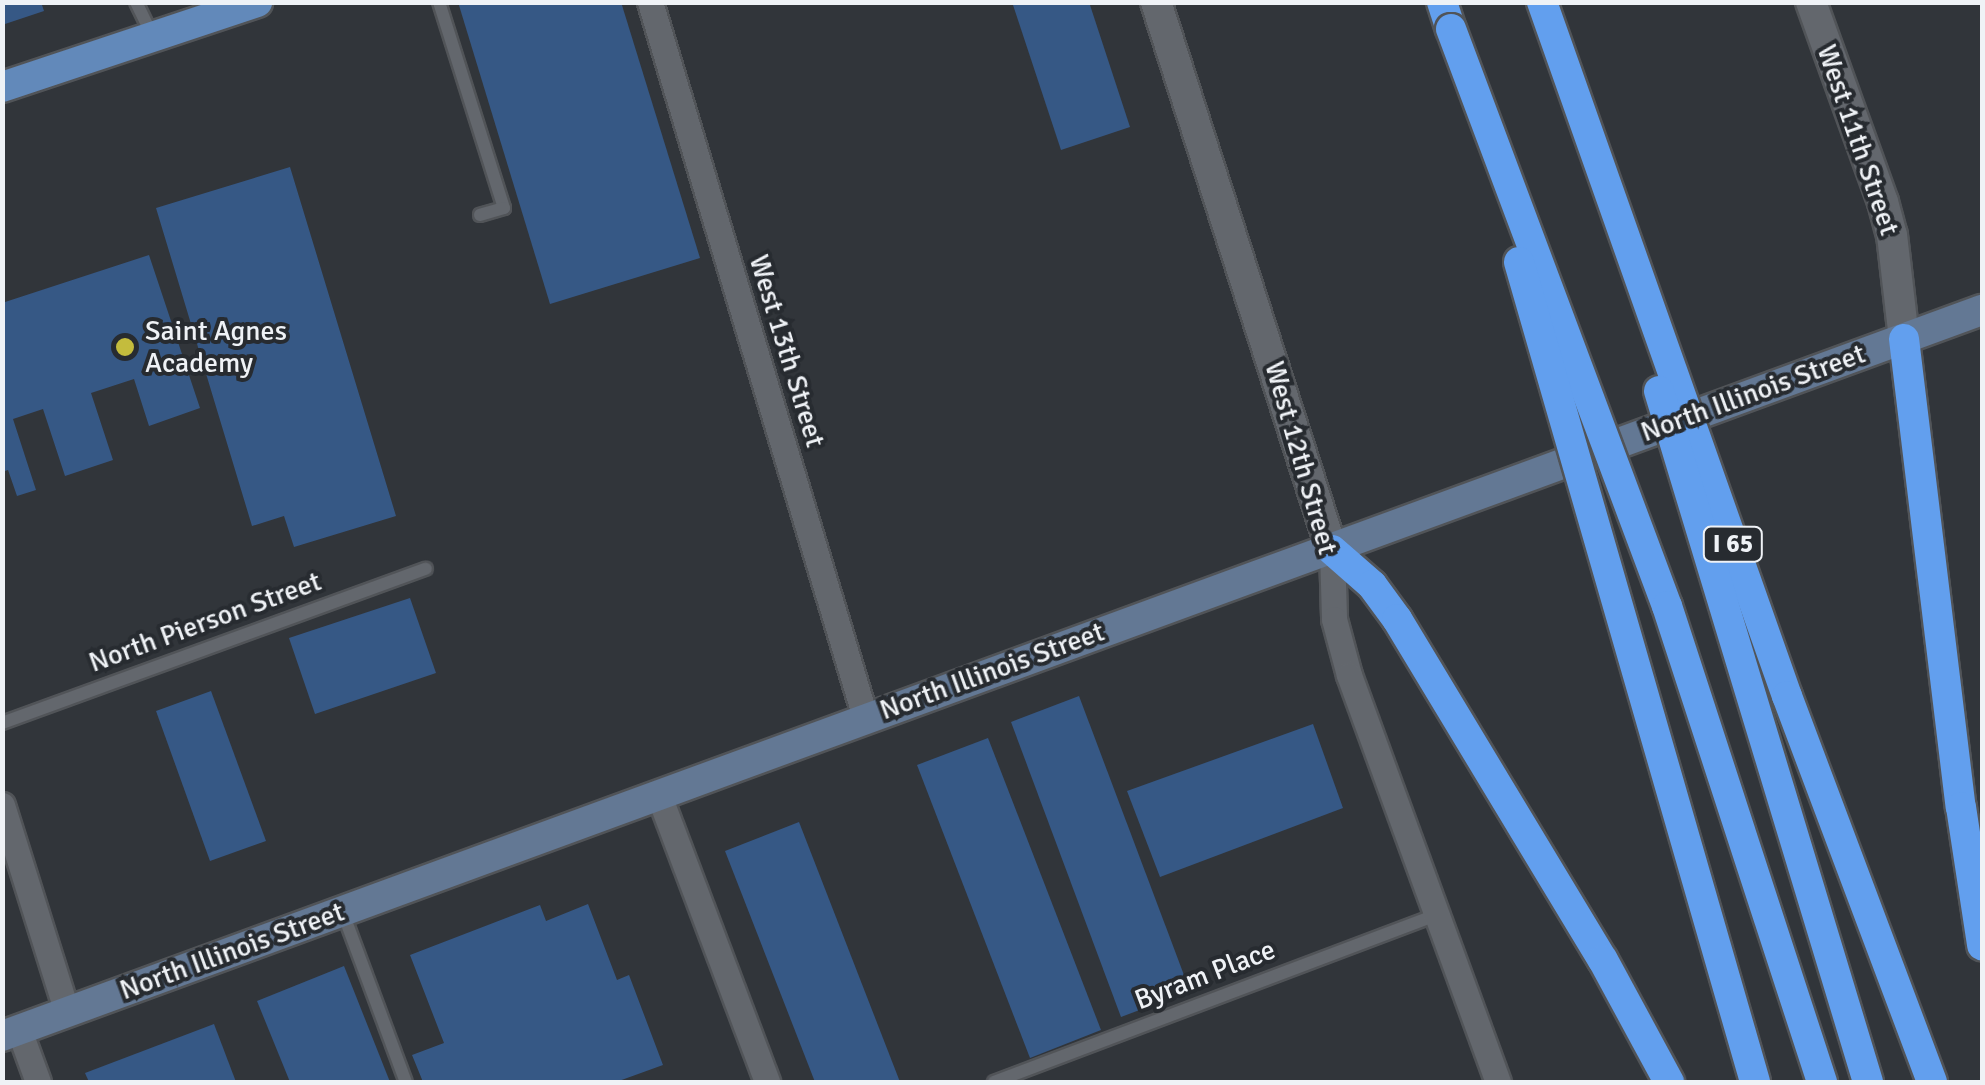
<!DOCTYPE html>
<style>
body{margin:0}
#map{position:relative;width:1985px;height:1085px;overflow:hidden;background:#31353a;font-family:Signika,sans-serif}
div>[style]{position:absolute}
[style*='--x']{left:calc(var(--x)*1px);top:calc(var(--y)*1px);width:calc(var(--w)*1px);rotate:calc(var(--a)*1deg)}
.building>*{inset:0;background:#365885}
.roads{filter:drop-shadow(2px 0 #515458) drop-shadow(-2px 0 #515458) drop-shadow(0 2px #515458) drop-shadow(0 -2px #515458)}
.service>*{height:12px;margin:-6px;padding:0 6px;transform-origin:6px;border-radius:6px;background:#63676d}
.minor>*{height:25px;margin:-12.5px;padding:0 12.5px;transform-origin:12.5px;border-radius:12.5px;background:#63676d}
.tertiary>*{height:30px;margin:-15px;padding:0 15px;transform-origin:15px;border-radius:15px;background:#63676d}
.secondary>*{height:30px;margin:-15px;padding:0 15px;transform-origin:15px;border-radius:15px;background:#637894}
.primary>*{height:30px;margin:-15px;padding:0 15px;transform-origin:15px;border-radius:15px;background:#6289ba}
.motorway>*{height:30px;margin:-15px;padding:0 15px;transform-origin:15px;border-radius:15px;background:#629fee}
.bridges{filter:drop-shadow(2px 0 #515458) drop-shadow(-2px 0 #515458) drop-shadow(0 2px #515458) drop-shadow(0 -2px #515458)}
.motorway-bridge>*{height:30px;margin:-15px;padding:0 15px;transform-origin:15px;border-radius:15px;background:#629fee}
.dots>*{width:28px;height:28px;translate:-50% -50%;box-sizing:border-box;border:5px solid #272b30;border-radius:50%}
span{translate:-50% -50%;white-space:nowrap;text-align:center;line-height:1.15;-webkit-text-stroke:8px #272b30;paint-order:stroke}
.shield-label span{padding:2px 8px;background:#272b30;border:2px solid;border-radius:8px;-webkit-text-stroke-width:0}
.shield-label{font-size:25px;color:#eff2f6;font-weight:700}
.street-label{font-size:28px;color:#eff2f6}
.poi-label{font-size:28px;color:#eff2f6}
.left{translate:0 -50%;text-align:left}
.frame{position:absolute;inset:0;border:5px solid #eff2f6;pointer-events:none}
</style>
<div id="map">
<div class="building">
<i style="clip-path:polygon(2px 2px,41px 2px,44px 11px,2px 25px)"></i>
<i style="clip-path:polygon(458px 2px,621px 2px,700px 258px,550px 304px)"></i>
<i style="clip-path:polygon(1012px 2px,1089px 2px,1130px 127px,1061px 150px)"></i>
<i style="clip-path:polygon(290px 167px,396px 516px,294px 547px,284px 516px,252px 526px,156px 208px)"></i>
<i style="clip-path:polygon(149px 255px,200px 408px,149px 426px,134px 379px,91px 393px,113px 460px,65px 476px,43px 409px,13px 419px,36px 490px,17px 496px,8px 470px,2px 472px,2px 303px)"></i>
<i style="clip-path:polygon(410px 598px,436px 673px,315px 714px,289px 638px)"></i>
<i style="clip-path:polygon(211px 691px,266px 841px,210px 861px,156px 711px)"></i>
<i style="clip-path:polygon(1079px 696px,1190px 991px,1121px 1017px,1011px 722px)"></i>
<i style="clip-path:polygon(1313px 724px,1343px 808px,1160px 877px,1127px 791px)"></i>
<i style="clip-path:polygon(988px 738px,1101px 1030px,1030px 1058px,917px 765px)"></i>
<i style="clip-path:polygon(799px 822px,900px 1082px,815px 1082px,725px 851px)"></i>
<i style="clip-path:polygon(588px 904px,617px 980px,629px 975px,663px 1065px,616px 1082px,423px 1082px,412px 1055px,444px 1043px,410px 955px,540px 905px,546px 921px)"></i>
<i style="clip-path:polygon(344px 966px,390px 1082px,290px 1082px,257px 1001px)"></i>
<i style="clip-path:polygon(214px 1024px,236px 1082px,89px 1082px,85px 1073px)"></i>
</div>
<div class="roads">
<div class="service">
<i style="--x:136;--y:2;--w:37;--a:64"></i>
<i style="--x:439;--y:2;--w:216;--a:72.5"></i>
<i style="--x:504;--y:208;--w:25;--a:164"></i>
<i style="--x:2;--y:723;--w:451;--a:-20"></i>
<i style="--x:343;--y:913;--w:180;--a:69.6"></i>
<i style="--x:994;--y:1082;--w:472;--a:-20.7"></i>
</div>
<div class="minor">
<i style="--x:650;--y:2;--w:747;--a:73.26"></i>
<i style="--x:1332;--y:550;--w:69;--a:88.3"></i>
<i style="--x:1334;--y:619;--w:58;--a:75"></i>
<i style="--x:1349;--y:675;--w:433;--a:69.9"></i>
<i style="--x:658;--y:793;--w:309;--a:69.3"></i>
<i style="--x:2;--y:805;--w:217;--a:72.6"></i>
<i style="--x:19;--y:1030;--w:55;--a:69.9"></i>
</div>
<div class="tertiary">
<i style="--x:1156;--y:2;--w:576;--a:72.19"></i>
<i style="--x:1811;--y:2;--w:213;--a:70.2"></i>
<i style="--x:1883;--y:202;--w:34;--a:75"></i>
<i style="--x:1892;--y:235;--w:105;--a:83.4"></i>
</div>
<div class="secondary">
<i style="--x:2;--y:1036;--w:2109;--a:-20.14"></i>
</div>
<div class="primary">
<i style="--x:2;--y:87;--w:269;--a:-18.4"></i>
</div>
<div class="motorway">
<i style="--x:1442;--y:2;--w:28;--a:72"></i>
<i style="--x:1904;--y:339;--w:471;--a:83.1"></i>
<i style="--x:1961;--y:807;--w:140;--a:81.3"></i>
<i style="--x:1332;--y:550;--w:53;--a:41.2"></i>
<i style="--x:1372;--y:585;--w:42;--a:53.7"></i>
<i style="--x:1397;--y:619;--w:398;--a:58.9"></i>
<i style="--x:1603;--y:960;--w:139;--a:61.6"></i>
</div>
</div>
<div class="bridges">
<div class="motorway-bridge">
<i style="--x:1542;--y:2;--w:736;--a:70.56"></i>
<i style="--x:1787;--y:696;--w:412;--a:69.4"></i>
<i style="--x:1451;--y:29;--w:616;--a:69.48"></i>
<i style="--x:1667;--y:606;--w:501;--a:71.96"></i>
<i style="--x:1519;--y:262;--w:853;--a:73.94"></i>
<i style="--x:1659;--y:391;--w:722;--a:73.17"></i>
</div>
</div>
<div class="dots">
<i style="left:125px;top:347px;background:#c4bc3d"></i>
</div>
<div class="shield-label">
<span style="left:1733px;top:544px">I 65</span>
</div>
<div class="street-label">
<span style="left:1858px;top:140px;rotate:71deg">West 11th Street</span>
<span style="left:787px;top:351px;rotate:73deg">West 13th Street</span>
<span style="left:1753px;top:393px;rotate:-20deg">North Illinois Street</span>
<span style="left:1301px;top:458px;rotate:74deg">West 12th Street</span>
<span style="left:205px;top:622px;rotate:-20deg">North Pierson Street</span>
<span style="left:992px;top:671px;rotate:-20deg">North Illinois Street</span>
<span style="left:232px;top:951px;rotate:-20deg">North Illinois Street</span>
<span style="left:1205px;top:975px;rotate:-21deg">Byram Place</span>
</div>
<div class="poi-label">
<span class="left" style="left:145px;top:347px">Saint Agnes<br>Academy</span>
</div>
<div class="frame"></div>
</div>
